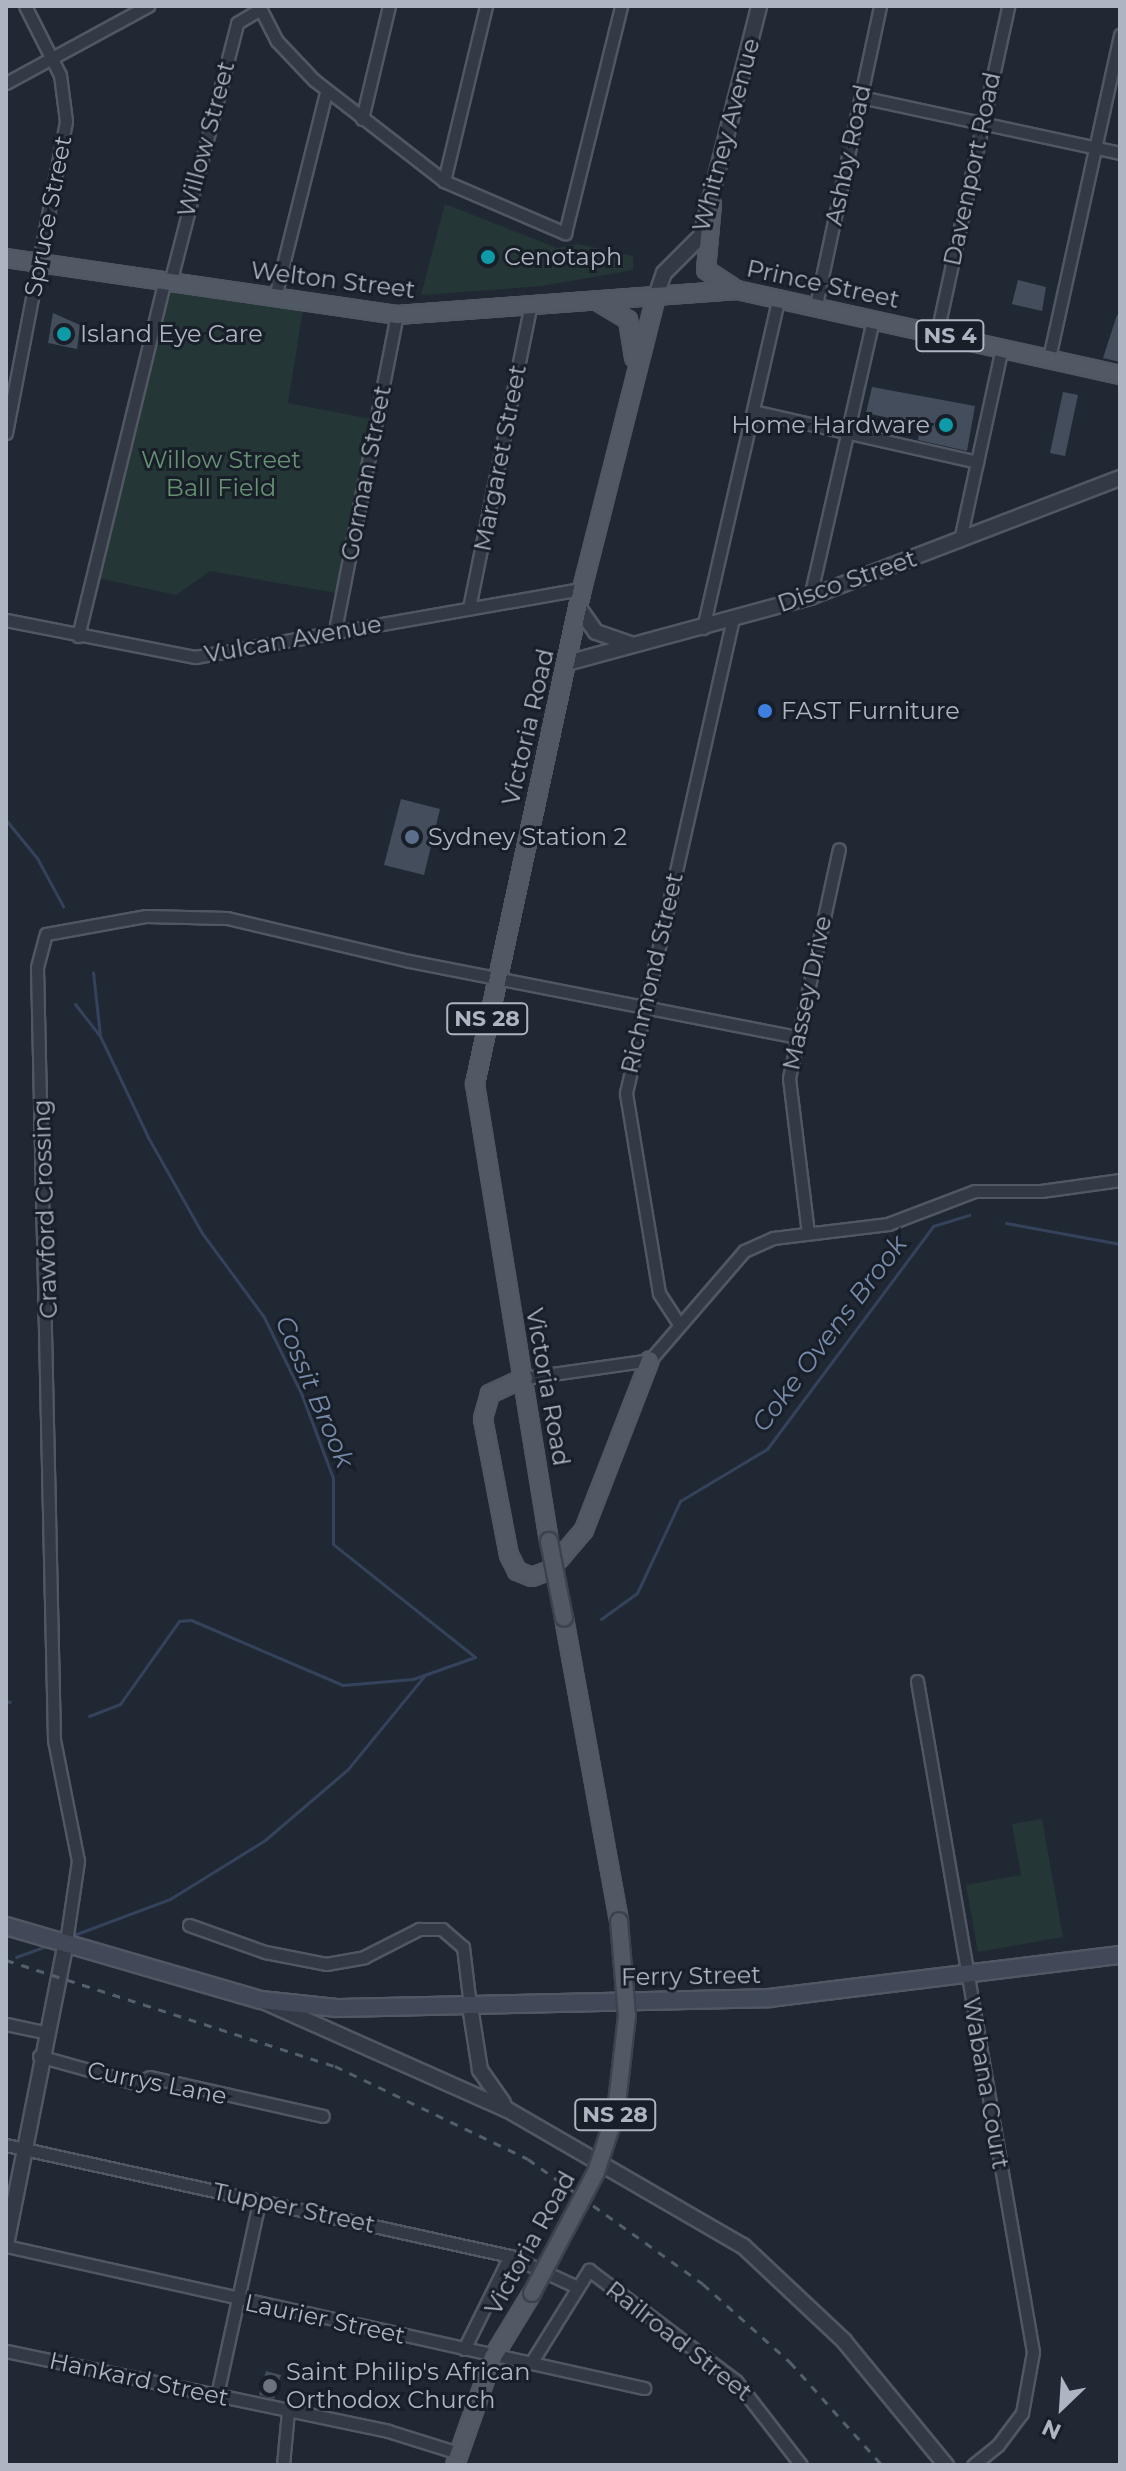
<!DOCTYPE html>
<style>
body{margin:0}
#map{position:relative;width:1126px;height:2471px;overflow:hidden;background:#202834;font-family:Montserrat,sans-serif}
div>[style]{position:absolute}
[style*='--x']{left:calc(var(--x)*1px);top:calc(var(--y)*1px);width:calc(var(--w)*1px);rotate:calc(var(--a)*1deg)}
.green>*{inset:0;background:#253637}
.stream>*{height:3px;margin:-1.5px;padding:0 1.5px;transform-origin:1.5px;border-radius:1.5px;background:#34435b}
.building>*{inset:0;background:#434d5c}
.roads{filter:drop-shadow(2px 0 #515763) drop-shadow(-2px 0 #515763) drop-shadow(0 2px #515763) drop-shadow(0 -2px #515763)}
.minor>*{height:11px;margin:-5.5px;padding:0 5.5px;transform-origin:5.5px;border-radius:5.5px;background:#333a45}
.tertiary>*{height:14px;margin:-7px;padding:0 7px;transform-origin:7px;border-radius:7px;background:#333a45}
.secondary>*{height:16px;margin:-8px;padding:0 8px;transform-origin:8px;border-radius:8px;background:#414958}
.primary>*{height:16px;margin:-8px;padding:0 8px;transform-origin:8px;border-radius:8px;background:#515965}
.rail>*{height:3px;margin-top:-1.5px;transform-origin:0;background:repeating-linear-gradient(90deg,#555e6c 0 8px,transparent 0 16px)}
.bridges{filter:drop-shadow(2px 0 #3d434e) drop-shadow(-2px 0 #3d434e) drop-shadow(0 2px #3d434e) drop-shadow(0 -2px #3d434e)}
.primary-bridge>*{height:16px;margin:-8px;padding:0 8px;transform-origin:8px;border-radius:8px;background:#515965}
.dots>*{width:22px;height:22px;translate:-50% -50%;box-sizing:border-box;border:4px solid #191f29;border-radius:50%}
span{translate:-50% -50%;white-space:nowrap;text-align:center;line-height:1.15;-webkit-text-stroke:6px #191f29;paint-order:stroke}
.shield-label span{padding:2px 6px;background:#191f29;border:2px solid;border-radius:6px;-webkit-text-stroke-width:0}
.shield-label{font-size:22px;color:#adb4c2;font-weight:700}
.street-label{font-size:24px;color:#adb4c2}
.poi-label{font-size:24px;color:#adb4c2}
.left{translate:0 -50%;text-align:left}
.right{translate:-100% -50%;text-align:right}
.park-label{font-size:24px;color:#669172}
.water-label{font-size:26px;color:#768aaa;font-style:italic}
.frame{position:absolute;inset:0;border:8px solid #adb4c2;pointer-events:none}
.north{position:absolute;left:1022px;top:2367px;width:80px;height:80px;-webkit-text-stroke:6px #191f29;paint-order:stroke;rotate:205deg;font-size:22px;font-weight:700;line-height:32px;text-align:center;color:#adb4c2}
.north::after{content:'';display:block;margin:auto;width:28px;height:36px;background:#adb4c2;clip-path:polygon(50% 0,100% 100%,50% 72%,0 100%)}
</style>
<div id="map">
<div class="green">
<i style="clip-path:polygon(445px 204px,557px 248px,578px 244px,633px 256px,633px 270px,542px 286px,421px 295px)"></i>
<i style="clip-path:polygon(172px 282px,304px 303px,288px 403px,376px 420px,342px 594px,210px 571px,176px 595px,94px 577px)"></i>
<i style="clip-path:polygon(1042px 1819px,1063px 1937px,978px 1952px,966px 1885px,1021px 1875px,1012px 1824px)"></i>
</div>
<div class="stream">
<i style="--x:6;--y:820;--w:49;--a:50.8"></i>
<i style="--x:37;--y:858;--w:55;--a:61.6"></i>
<i style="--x:75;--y:1004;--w:41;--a:52"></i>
<i style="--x:1006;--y:1223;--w:116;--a:10.4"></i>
<i style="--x:601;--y:1619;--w:44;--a:-35.8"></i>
<i style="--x:637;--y:1593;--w:102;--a:-64.9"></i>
<i style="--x:680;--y:1501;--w:101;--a:-30.9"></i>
<i style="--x:767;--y:1449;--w:278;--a:-53.3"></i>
<i style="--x:933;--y:1226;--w:38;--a:-17"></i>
<i style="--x:6;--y:1701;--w:4;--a:14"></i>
<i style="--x:89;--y:1716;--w:33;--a:-21"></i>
<i style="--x:120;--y:1704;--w:102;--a:-54.6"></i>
<i style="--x:179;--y:1621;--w:12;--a:-5"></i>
<i style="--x:191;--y:1620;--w:165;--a:23.2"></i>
<i style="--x:343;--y:1685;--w:70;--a:-4.9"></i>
<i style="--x:413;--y:1679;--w:66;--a:-19.5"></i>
<i style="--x:475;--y:1657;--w:181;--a:-141.5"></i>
<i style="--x:333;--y:1544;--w:66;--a:-90"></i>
<i style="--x:333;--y:1478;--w:91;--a:-110.6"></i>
<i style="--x:301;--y:1393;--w:85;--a:-116"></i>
<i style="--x:264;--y:1317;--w:104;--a:-126.4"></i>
<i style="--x:202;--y:1233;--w:110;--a:-119.4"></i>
<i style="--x:148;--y:1137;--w:112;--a:-115.4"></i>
<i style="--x:100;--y:1036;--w:64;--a:-96.2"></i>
<i style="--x:71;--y:1936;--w:106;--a:-20.5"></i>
<i style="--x:170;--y:1899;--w:112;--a:-31.8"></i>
<i style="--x:265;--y:1840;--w:109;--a:-40.5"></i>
<i style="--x:348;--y:1769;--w:122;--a:-50.7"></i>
<i style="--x:16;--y:1957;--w:32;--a:-20"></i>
</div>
<div class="building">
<i style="clip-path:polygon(1018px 280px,1046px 287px,1042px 311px,1012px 304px)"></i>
<i style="clip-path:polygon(53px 313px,80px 325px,77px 349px,48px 343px)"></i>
<i style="clip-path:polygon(1117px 315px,1120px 316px,1120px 362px,1103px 358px)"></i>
<i style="clip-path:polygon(872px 387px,975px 406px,967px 451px,918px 440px,921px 425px,866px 413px)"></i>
<i style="clip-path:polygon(1063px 392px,1078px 395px,1065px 456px,1050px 453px)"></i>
<i style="clip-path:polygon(401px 799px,440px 809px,424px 875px,384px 865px)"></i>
<i style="clip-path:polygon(266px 2371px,281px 2375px,274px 2399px,259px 2395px)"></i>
</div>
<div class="roads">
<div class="minor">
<i style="--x:259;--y:6;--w:39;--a:63"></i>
<i style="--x:277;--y:41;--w:54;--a:46.5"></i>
<i style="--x:314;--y:80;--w:165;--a:37.8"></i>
<i style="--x:444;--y:181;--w:132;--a:23.3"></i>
<i style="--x:565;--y:233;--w:234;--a:-76.1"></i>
<i style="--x:6;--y:83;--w:162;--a:-28.5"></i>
<i style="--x:861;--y:97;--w:265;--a:12.2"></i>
<i style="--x:362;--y:119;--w:116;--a:-76.6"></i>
<i style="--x:444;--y:181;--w:180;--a:-76.5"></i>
<i style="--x:170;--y:283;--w:268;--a:-75.5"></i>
<i style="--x:237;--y:23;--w:27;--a:-31"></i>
<i style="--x:275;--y:297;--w:211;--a:-76"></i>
<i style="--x:816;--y:305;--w:306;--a:-77.9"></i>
<i style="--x:937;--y:333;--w:335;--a:-77.7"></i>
<i style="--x:1049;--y:358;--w:331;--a:-77.6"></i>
<i style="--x:753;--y:411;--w:230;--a:12.8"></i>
<i style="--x:6;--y:433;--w:318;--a:-79.1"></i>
<i style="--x:66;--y:121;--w:46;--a:-97.4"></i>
<i style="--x:60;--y:75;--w:77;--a:-116.9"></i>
<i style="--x:960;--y:540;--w:198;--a:-77.7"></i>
<i style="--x:810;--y:597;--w:285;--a:-77.2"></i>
<i style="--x:469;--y:608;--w:306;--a:-78.5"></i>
<i style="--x:6;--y:620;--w:193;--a:11.1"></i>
<i style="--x:195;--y:657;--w:393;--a:-10"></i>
<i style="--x:703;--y:628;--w:340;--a:-77.1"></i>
<i style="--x:335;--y:630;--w:321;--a:-78.9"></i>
<i style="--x:78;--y:636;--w:364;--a:-76.3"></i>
<i style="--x:808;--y:1233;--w:156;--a:-97"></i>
<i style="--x:789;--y:1078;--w:234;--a:-77.7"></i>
<i style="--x:679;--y:1324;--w:37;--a:-123"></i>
<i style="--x:659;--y:1293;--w:203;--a:-99.4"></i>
<i style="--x:626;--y:1093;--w:485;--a:-77.3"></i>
<i style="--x:524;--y:1378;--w:127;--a:-8.1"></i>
<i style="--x:650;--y:1360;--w:144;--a:-49.2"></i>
<i style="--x:744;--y:1251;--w:32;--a:-24"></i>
<i style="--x:773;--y:1238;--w:116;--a:-6.9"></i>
<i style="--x:888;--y:1224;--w:93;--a:-20.8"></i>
<i style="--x:975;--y:1191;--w:66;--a:0"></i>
<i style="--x:1041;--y:1191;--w:80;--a:-7.9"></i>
<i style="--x:917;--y:1681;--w:681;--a:80.19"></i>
<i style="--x:1033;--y:2352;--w:62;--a:100.2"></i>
<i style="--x:1022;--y:2413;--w:40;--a:127"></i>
<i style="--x:998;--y:2445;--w:32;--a:141"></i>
<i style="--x:189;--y:1925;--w:81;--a:19.6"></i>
<i style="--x:265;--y:1952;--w:62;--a:11.1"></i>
<i style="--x:326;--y:1964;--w:39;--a:-10"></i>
<i style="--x:364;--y:1957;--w:62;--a:-27"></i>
<i style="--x:419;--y:1929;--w:23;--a:0"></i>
<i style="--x:442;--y:1929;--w:28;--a:41"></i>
<i style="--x:463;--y:1947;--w:59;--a:83.2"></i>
<i style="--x:66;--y:1942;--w:82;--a:-81.6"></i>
<i style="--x:78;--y:1861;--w:123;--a:-101.2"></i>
<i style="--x:54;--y:1740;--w:773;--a:-91.26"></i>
<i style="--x:37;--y:967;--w:34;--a:-75"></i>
<i style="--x:46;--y:934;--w:102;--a:-10.2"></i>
<i style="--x:146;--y:916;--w:81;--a:1.4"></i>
<i style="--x:227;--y:918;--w:187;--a:13.3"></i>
<i style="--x:409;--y:961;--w:393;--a:11.1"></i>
<i style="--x:6;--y:2024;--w:39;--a:12"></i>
<i style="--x:39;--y:2056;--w:100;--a:15.7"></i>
<i style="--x:135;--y:2083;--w:16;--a:-22"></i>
<i style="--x:150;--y:2077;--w:177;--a:12.7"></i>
<i style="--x:6;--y:2145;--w:516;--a:12.42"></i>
<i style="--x:510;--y:2256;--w:74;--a:24.8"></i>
<i style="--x:6;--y:2246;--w:654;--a:12.55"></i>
<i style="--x:464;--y:2349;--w:104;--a:-63.7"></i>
<i style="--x:6;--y:2351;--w:390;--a:11.8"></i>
<i style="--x:388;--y:2431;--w:73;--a:17.4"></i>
<i style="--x:531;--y:2363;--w:110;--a:-58.1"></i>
<i style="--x:589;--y:2270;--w:184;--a:37.1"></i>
<i style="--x:736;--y:2381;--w:106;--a:52.3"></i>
<i style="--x:217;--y:2395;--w:198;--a:-77.7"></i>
<i style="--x:283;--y:2465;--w:54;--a:-84.7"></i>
</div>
<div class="tertiary">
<i style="--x:656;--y:296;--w:24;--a:-71"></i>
<i style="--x:664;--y:273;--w:52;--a:-45"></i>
<i style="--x:701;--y:236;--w:237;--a:-75.8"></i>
<i style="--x:579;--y:608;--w:29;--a:55"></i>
<i style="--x:596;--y:632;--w:37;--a:19"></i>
<i style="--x:567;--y:663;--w:252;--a:-15.2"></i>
<i style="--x:810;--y:597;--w:332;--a:-21"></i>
<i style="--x:263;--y:2001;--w:268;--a:24"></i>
<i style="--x:508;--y:2110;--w:272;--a:30.1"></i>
<i style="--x:743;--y:2246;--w:139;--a:43.2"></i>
<i style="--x:844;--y:2341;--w:161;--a:50.6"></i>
<i style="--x:470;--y:2006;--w:65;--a:81.1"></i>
<i style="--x:480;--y:2070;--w:40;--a:55.1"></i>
<i style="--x:6;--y:2245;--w:309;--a:-78.8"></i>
</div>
<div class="secondary">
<i style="--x:6;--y:1926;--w:266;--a:16.2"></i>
<i style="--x:261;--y:2000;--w:76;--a:6"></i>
<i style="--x:337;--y:2008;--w:432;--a:-1.3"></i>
<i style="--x:769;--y:1998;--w:354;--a:-7"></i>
</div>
<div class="primary">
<i style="--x:712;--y:204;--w:66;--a:95.2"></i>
<i style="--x:706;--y:270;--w:31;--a:33"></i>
<i style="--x:6;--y:258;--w:395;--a:8.3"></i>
<i style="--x:397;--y:315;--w:341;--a:-4.2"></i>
<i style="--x:737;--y:290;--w:392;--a:12.5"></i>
<i style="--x:600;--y:303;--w:33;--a:31"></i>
<i style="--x:628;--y:320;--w:38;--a:81"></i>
<i style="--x:524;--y:1378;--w:38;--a:155"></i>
<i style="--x:490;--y:1394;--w:26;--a:106"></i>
<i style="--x:483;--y:1419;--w:138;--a:79.2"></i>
<i style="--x:509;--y:1555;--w:18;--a:63"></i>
<i style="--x:517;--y:1571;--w:16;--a:22"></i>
<i style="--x:532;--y:1577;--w:19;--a:-21"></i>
<i style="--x:550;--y:1570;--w:52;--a:-49.6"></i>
<i style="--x:584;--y:1530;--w:182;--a:-68.8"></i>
<i style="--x:549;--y:1541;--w:463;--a:-99.2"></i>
<i style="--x:475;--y:1084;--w:506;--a:-77.8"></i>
<i style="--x:582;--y:589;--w:302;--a:-75.8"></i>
<i style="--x:564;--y:1618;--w:308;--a:79.7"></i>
<i style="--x:455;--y:2465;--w:114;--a:-70.6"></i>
<i style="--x:493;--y:2357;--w:75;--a:-58.6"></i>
</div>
</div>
<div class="rail">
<i style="--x:6;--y:1960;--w:346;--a:17.9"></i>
<i style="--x:335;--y:2066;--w:214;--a:25.7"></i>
<i style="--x:528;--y:2159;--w:215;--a:35.5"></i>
<i style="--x:703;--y:2284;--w:117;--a:41.9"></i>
<i style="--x:790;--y:2362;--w:138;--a:48.2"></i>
</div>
<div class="bridges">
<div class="primary-bridge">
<i style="--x:549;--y:1541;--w:78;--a:79"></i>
<i style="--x:532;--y:2293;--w:137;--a:-62.1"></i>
<i style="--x:596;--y:2172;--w:63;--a:-71.6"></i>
<i style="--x:616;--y:2112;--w:97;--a:-83.5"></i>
<i style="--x:627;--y:2016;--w:95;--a:-94.8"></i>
</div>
</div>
<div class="dots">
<i style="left:488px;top:257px;background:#0f9aa8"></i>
<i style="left:64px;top:334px;background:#0f9aa8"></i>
<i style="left:946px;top:425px;background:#0f9aa8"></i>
<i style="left:765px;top:711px;background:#3f7fe0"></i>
<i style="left:412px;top:837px;background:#5c6f8a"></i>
<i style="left:270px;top:2386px;background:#6b7280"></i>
</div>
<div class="shield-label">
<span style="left:950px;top:336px">NS 4</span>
<span style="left:487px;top:1019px">NS 28</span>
<span style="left:615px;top:2115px">NS 28</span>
</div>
<div class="street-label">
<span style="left:726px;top:135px;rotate:-75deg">Whitney Avenue</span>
<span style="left:206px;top:139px;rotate:-75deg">Willow Street</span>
<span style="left:848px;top:155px;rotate:-78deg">Ashby Road</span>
<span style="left:972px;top:169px;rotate:-78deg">Davenport Road</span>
<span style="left:48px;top:216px;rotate:-79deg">Spruce Street</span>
<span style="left:333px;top:280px;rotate:7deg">Welton Street</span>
<span style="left:823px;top:284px;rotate:12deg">Prince Street</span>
<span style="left:500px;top:458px;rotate:-79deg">Margaret Street</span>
<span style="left:366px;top:473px;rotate:-79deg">Gorman Street</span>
<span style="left:847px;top:581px;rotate:-19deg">Disco Street</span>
<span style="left:293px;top:639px;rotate:-10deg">Vulcan Avenue</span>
<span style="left:528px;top:727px;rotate:-77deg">Victoria Road</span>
<span style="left:652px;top:973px;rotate:-77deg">Richmond Street</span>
<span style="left:807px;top:993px;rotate:-78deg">Massey Drive</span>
<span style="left:45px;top:1209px;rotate:-92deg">Crawford Crossing</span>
<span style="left:548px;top:1387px;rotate:80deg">Victoria Road</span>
<span style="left:691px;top:1976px;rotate:-1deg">Ferry Street</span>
<span style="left:157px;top:2083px;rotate:11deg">Currys Lane</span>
<span style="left:986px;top:2083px;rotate:80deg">Wabana Court</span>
<span style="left:294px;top:2208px;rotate:12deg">Tupper Street</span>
<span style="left:530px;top:2243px;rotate:-61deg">Victoria Road</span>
<span style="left:325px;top:2319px;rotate:12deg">Laurier Street</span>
<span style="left:679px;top:2341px;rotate:38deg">Railroad Street</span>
<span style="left:139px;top:2379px;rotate:12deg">Hankard Street</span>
</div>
<div class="poi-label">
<span class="left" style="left:504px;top:257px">Cenotaph</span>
<span class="left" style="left:80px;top:334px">Island Eye Care</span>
<span class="right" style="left:930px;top:425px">Home Hardware</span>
<span class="left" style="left:781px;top:711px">FAST Furniture</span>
<span class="left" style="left:428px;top:837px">Sydney Station 2</span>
<span class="left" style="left:286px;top:2386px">Saint Philip's African<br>Orthodox Church</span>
</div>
<div class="park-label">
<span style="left:221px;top:474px">Willow Street<br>Ball Field</span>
</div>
<div class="water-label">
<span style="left:830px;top:1334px;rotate:-53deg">Coke Ovens Brook</span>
<span style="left:314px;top:1392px;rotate:67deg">Cossit Brook</span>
</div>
<div class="frame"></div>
<div class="north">N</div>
</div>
